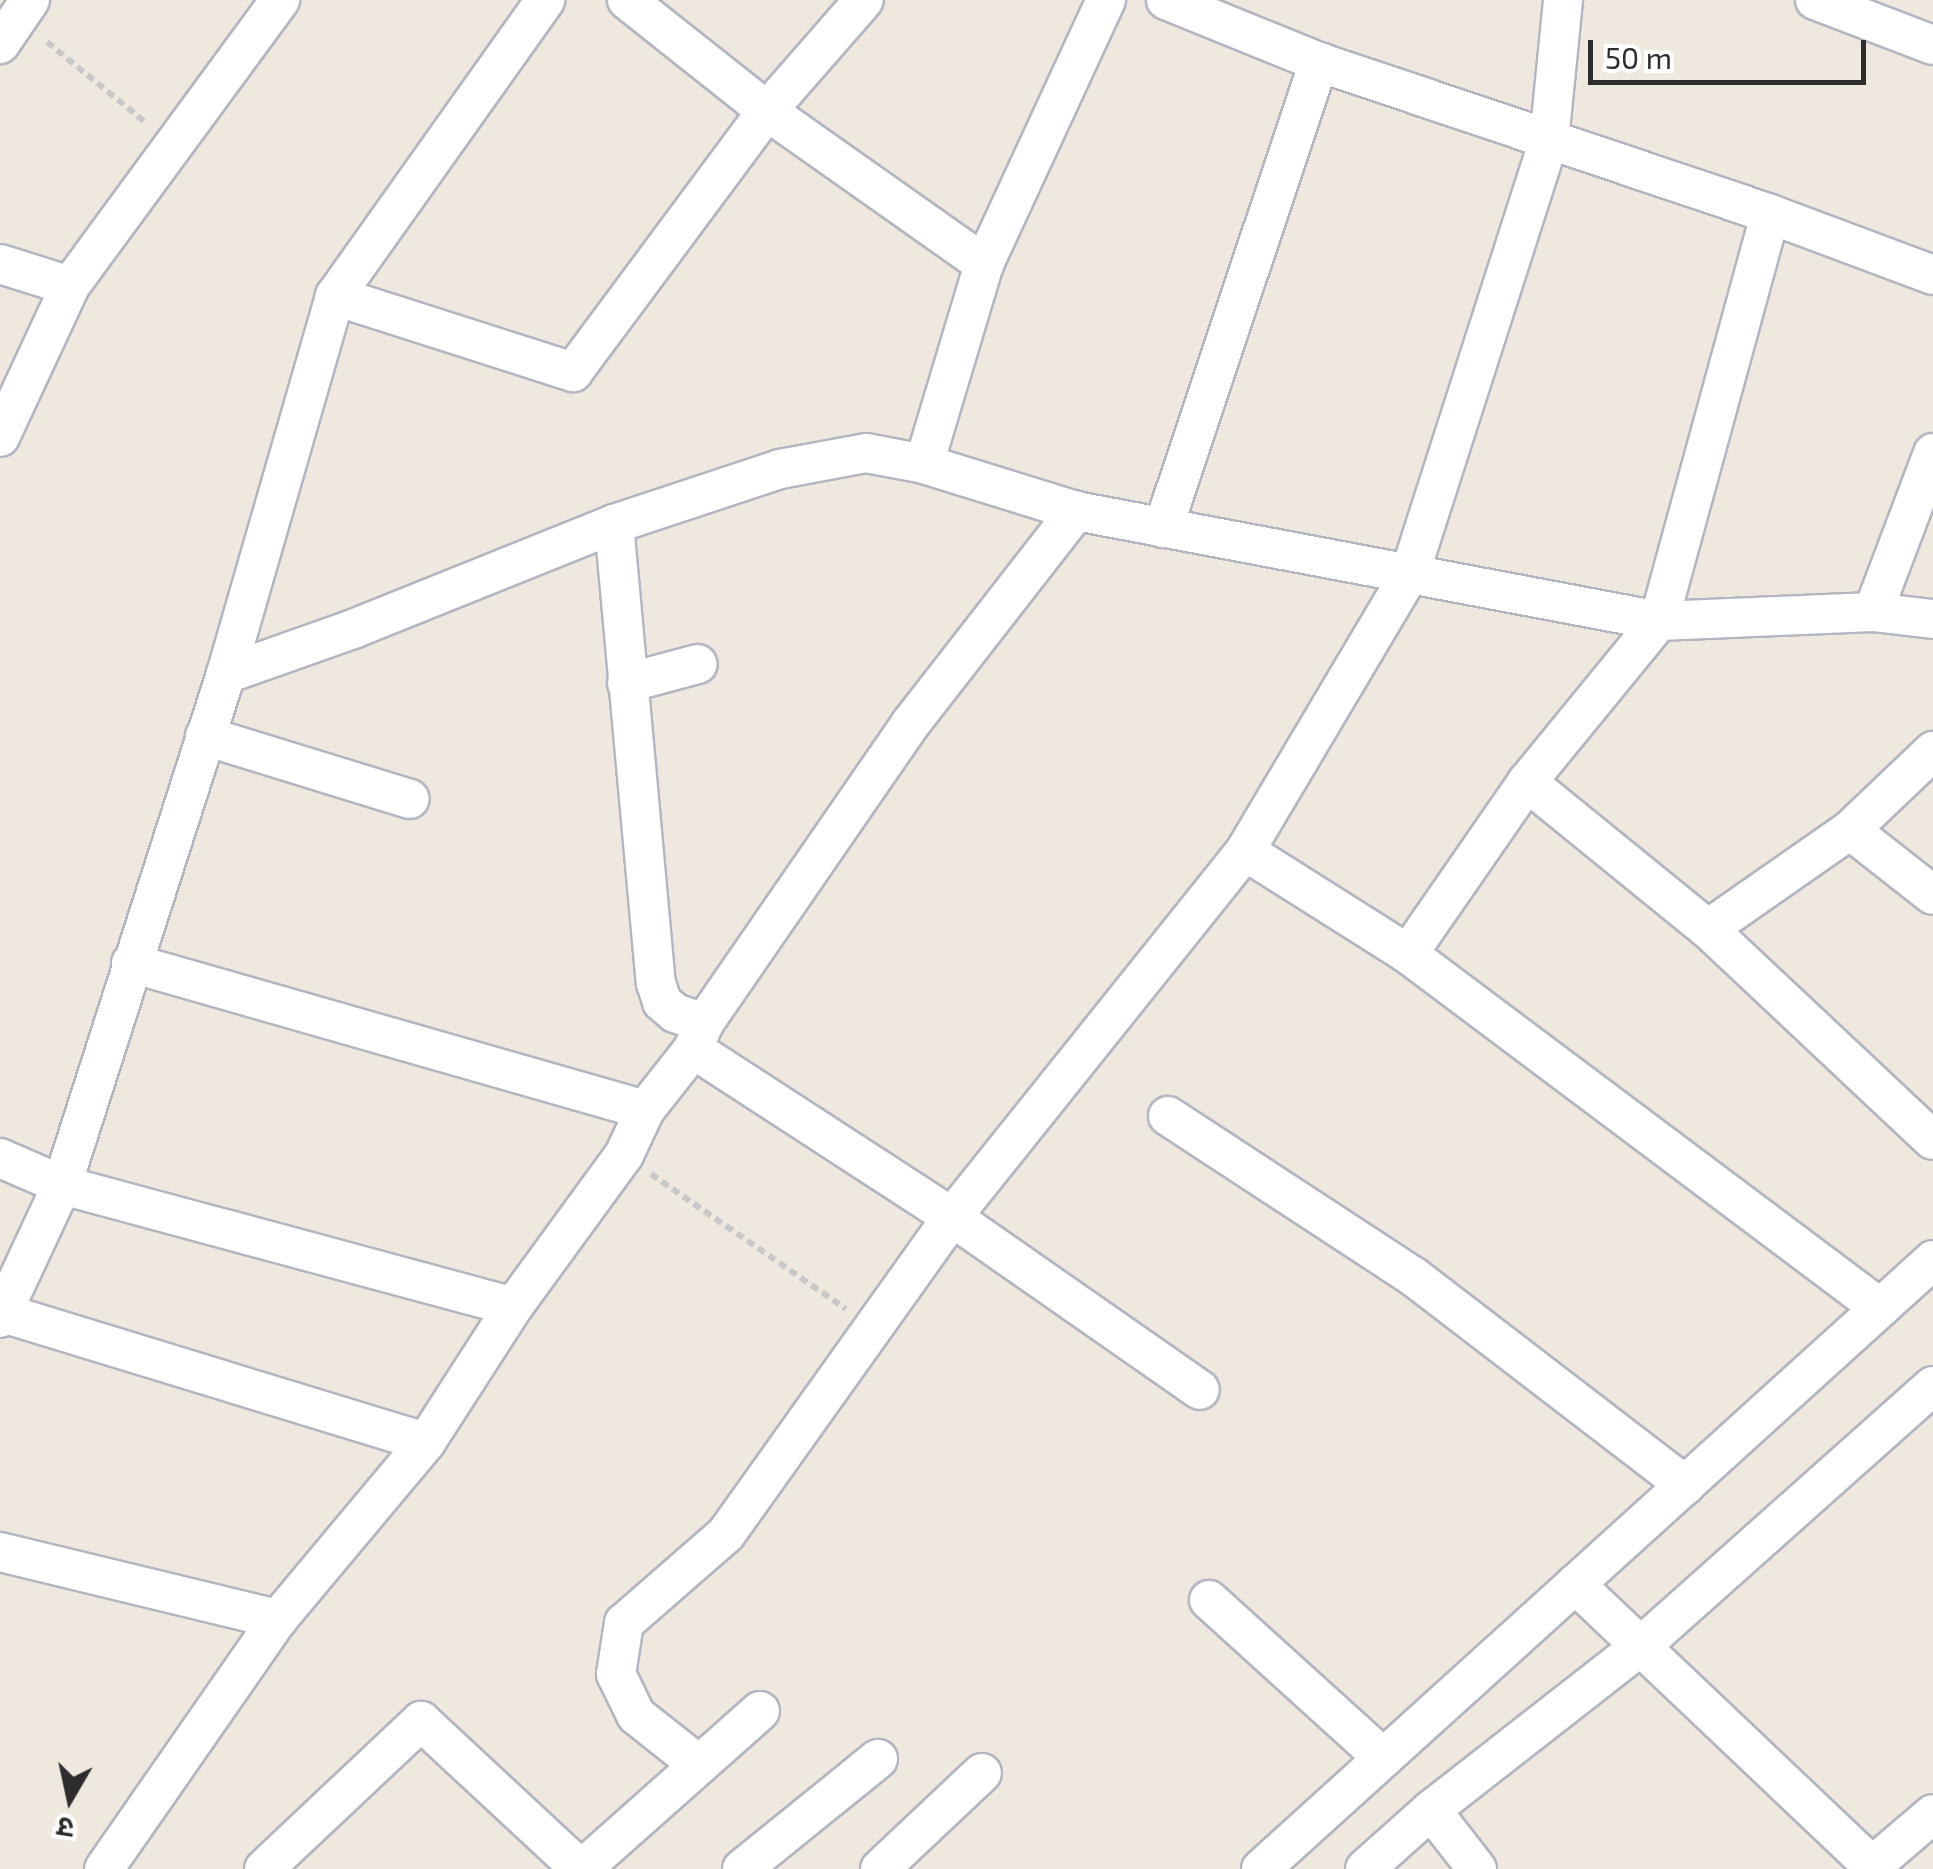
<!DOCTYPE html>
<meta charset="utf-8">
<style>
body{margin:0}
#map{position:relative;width:1933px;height:1869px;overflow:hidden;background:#eee8df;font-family:"Exo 2","Noto Sans Devanagari",sans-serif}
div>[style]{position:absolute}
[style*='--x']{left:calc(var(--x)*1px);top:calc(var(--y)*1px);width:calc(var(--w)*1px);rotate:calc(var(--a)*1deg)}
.path>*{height:6px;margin-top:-3px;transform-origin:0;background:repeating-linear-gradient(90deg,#c8c8c8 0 8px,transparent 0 13px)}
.roads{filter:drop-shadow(2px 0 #b3b5c0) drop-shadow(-2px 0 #b3b5c0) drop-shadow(0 2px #b3b5c0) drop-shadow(0 -2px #b3b5c0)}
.minor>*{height:38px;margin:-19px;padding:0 19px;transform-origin:19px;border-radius:19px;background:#fff}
span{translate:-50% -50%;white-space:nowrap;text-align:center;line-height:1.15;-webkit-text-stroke:8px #fff;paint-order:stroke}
.north{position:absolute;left:20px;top:1749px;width:100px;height:100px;-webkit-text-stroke:8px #fff;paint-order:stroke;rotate:189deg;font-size:28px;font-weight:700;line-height:40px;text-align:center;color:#2d2d2d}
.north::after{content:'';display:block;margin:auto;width:35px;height:45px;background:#2d2d2d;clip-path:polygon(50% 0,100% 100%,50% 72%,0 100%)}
.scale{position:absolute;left:1588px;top:40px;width:278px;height:45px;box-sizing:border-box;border:5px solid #2d2d2d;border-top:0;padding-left:12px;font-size:30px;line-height:35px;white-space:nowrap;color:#2d2d2d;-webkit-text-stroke:8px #fff;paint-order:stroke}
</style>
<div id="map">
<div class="path">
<i style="--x:47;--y:42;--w:127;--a:39.2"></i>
<i style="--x:651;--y:1174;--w:237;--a:34.7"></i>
</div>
<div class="roads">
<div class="minor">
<i style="--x:627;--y:0;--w:179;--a:38.4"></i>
<i style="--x:767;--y:111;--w:266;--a:35.2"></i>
<i style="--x:1166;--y:0;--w:165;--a:22.1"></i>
<i style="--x:1319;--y:62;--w:476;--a:18.6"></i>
<i style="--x:1770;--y:214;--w:174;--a:20.5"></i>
<i style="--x:1815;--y:0;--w:126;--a:20.9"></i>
<i style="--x:0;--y:44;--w:53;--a:-55.7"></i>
<i style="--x:0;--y:264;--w:73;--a:17.4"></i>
<i style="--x:335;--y:296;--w:250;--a:17.7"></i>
<i style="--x:573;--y:372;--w:325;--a:-53.4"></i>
<i style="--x:767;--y:111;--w:147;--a:-48.9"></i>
<i style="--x:0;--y:437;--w:166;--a:-65.1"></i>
<i style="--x:70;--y:286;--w:355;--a:-53.7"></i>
<i style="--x:924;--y:464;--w:209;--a:-73.3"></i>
<i style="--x:984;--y:264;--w:291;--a:-65.2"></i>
<i style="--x:614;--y:524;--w:461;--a:84.8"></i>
<i style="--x:656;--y:983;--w:20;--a:72"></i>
<i style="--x:662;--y:1002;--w:17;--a:40"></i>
<i style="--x:675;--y:1013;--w:31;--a:19"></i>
<i style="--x:1163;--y:528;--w:491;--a:-71.5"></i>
<i style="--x:1873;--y:612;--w:170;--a:-69.3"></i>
<i style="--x:226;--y:674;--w:135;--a:-19.5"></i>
<i style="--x:353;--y:629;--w:281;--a:-21.9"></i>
<i style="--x:614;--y:524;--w:175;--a:-18.3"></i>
<i style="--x:780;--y:469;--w:87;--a:-10.5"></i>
<i style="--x:866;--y:453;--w:59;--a:10.7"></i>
<i style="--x:924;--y:464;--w:159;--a:17.2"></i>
<i style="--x:1076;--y:511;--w:593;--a:10.68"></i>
<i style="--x:1659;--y:621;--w:214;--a:-2.4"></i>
<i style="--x:1873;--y:612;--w:60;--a:6.7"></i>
<i style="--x:627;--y:683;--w:73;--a:-15"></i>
<i style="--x:205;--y:736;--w:214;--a:17.1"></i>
<i style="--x:1527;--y:782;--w:233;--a:39.1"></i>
<i style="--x:1708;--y:929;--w:173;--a:-34.9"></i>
<i style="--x:1850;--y:830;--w:105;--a:38.1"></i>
<i style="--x:1850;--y:830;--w:115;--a:-43.6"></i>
<i style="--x:1245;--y:851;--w:193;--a:32.3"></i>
<i style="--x:1408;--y:954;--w:590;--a:36.87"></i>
<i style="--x:1708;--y:929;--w:308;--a:43.2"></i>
<i style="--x:1408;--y:954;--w:209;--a:-55.3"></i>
<i style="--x:1527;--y:782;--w:208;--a:-50.7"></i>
<i style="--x:1659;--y:621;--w:422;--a:-74.7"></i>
<i style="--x:131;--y:963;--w:535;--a:15.96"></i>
<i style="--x:693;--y:1049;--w:309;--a:33"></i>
<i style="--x:952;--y:1217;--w:302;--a:34.9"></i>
<i style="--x:1168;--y:1116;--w:294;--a:33.2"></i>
<i style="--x:1414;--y:1277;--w:342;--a:37.5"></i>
<i style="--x:0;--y:1158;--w:68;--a:23.5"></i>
<i style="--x:62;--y:1185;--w:467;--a:15.1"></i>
<i style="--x:3;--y:1313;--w:442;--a:17"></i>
<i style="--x:0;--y:1318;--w:147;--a:-65"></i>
<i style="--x:62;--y:1185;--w:537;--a:-72.21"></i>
<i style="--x:226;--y:674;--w:393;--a:-73.9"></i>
<i style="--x:335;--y:296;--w:363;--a:-54.6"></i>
<i style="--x:0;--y:1552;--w:286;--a:13.6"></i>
<i style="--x:1575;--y:1584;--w:410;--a:43.5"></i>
<i style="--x:1872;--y:1866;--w:80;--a:-40.4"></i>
<i style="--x:1209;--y:1600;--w:235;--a:42.2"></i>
<i style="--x:699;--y:1765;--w:80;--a:-141.6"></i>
<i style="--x:636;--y:1715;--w:46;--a:-116"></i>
<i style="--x:616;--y:1674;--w:52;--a:-81.1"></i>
<i style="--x:624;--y:1623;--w:135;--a:-41.1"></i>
<i style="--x:726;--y:1534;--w:389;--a:-54.5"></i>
<i style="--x:952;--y:1217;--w:469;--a:-51.3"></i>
<i style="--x:1245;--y:851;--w:323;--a:-59.3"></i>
<i style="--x:1410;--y:573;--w:454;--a:-72.2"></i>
<i style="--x:1549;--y:141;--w:142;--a:-84.3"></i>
<i style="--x:1431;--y:1810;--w:75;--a:52.1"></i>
<i style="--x:104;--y:1869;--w:305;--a:-55.2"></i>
<i style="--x:278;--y:1619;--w:231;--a:-50.1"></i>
<i style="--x:426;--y:1442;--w:161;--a:-57.2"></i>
<i style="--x:513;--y:1307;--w:188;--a:-53.9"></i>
<i style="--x:624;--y:1155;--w:50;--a:-65"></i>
<i style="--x:645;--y:1110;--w:78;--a:-51.8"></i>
<i style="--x:693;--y:1049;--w:28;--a:-67"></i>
<i style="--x:704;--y:1023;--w:364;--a:-55.4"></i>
<i style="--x:911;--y:723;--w:269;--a:-52.1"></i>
<i style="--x:264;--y:1869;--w:216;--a:-43.3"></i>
<i style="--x:421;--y:1721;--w:217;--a:42.9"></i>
<i style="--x:582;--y:1869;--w:238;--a:-41.6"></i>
<i style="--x:742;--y:1869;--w:175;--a:-39"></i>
<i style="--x:880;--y:1869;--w:140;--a:-43.3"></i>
<i style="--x:1261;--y:1869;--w:907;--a:-42.18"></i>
<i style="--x:1365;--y:1869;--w:89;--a:-41.8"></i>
<i style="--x:1431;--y:1810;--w:266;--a:-38"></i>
<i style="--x:1641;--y:1646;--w:391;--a:-41.7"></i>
</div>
</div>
<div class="north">उ</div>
<div class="scale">50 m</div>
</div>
